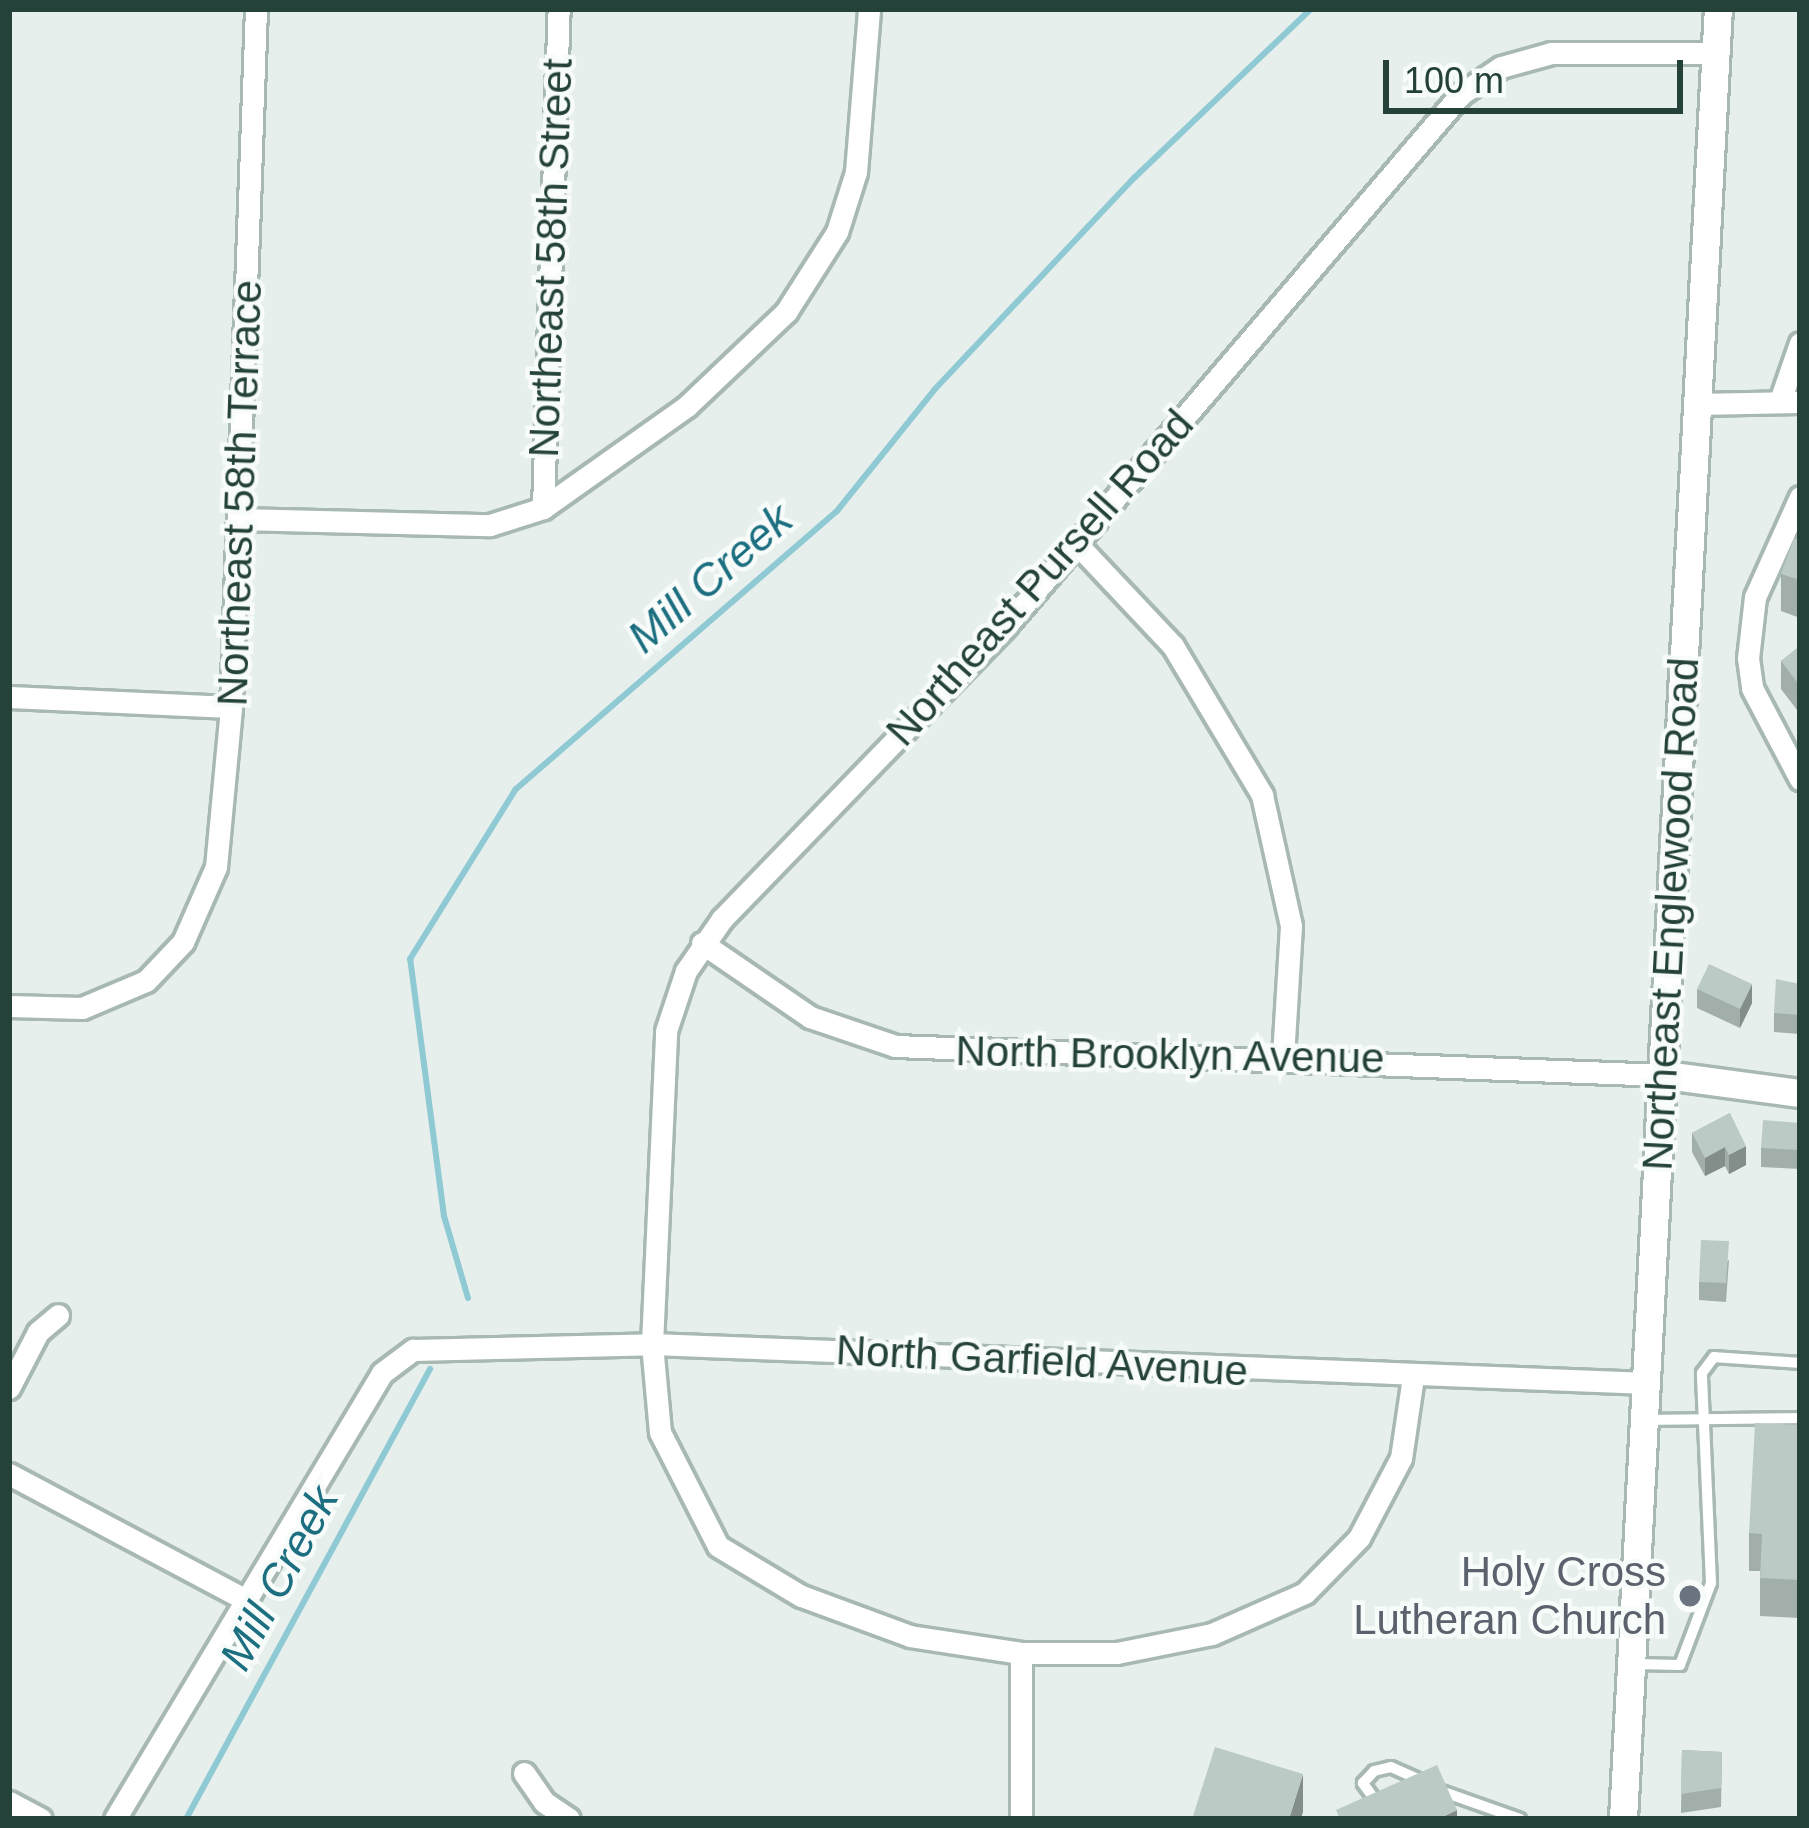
<!DOCTYPE html>
<style>
body{margin:0}
#map{position:relative;width:1809px;height:1828px;overflow:hidden;background:#e6efeb;font-family:Arial,sans-serif}
div>[style]{position:absolute}
[style*='--x']{left:calc(var(--x)*1px);top:calc(var(--y)*1px);width:calc(var(--w)*1px);rotate:calc(var(--a)*1deg)}
.stream>*{height:6px;margin:-3px;padding:0 3px;transform-origin:3px;border-radius:3px;background:#8ec9d4}
.roads{filter:drop-shadow(3px 0 #a8b8b2) drop-shadow(-3px 0 #a8b8b2) drop-shadow(0 3px #a8b8b2) drop-shadow(0 -3px #a8b8b2)}
.lane>*{height:10px;margin:-5px;padding:0 5px;transform-origin:5px;border-radius:5px;background:#fff}
.street>*{height:21px;margin:-10.5px;padding:0 10.5px;transform-origin:10.5px;border-radius:10.5px;background:#fff}
.secondary>*{height:27px;margin:-13.5px;padding:0 13.5px;transform-origin:13.5px;border-radius:13.5px;background:#fff}
.wall>*{inset:0;background:#a1aea9}
.shaded-wall>*{inset:0;background:#838d89}
.building>*{inset:0;background:#bbcac4}
.dots>*{width:33px;height:33px;translate:-50% -50%;box-sizing:border-box;border:6px solid #f7fbf9;border-radius:50%}
span{translate:-50% -50%;white-space:nowrap;text-align:center;line-height:1.15;-webkit-text-stroke:9px #f7fbf9;paint-order:stroke}
.street-label{font-size:42px;color:#24423a}
.worship-label{font-size:42px;color:#5b616d}
.right{translate:-100% -50%;text-align:right}
.water-label{font-size:45px;color:#1c6f80;font-style:italic}
.frame{position:absolute;inset:0;border:12px solid #24423a;pointer-events:none}
.scale{position:absolute;left:1383px;top:60px;width:300px;height:54px;box-sizing:border-box;border:6px solid #24423a;border-top:0;padding-left:15px;font-size:36px;line-height:42px;white-space:nowrap;color:#24423a;-webkit-text-stroke:9px #f7fbf9;paint-order:stroke}
</style>
<div id="map">
<div class="stream">
<i style="--x:468;--y:1298;--w:85;--a:-106.3"></i>
<i style="--x:444;--y:1216;--w:259;--a:-97.5"></i>
<i style="--x:410;--y:959;--w:200;--a:-58.1"></i>
<i style="--x:516;--y:789;--w:425;--a:-40.9"></i>
<i style="--x:837;--y:511;--w:156;--a:-51.2"></i>
<i style="--x:935;--y:389;--w:290;--a:-46.7"></i>
<i style="--x:1134;--y:178;--w:245;--a:-43.7"></i>
<i style="--x:186;--y:1819;--w:512;--a:-61.53"></i>
</div>
<div class="roads">
<div class="lane">
<i style="--x:1646;--y:1420;--w:154;--a:-0.7"></i>
<i style="--x:1635;--y:1664;--w:45;--a:1.3"></i>
<i style="--x:1680;--y:1665;--w:88;--a:-69.3"></i>
<i style="--x:1711;--y:1583;--w:210;--a:-92.5"></i>
<i style="--x:1702;--y:1373;--w:20;--a:-53"></i>
<i style="--x:1714;--y:1357;--w:86;--a:4"></i>
<i style="--x:1438;--y:1790;--w:87;--a:19.5"></i>
<i style="--x:1378;--y:1804;--w:26;--a:-126"></i>
<i style="--x:1363;--y:1783;--w:16;--a:-47"></i>
<i style="--x:1374;--y:1771;--w:17;--a:-13"></i>
<i style="--x:1391;--y:1767;--w:34;--a:24"></i>
</div>
<div class="street">
<i style="--x:1781;--y:398;--w:58;--a:-70.9"></i>
<i style="--x:1695;--y:404;--w:105;--a:-1.1"></i>
<i style="--x:1800;--y:497;--w:110;--a:114.2"></i>
<i style="--x:1755;--y:597;--w:61;--a:96.5"></i>
<i style="--x:1748;--y:658;--w:30;--a:82"></i>
<i style="--x:1752;--y:688;--w:103;--a:62.2"></i>
<i style="--x:543;--y:508;--w:499;--a:-88.2"></i>
<i style="--x:239;--y:519;--w:251;--a:1.4"></i>
<i style="--x:490;--y:525;--w:56;--a:-17.8"></i>
<i style="--x:543;--y:508;--w:176;--a:-35.3"></i>
<i style="--x:687;--y:406;--w:137;--a:-43.5"></i>
<i style="--x:786;--y:312;--w:95;--a:-57.5"></i>
<i style="--x:837;--y:232;--w:63;--a:-72.4"></i>
<i style="--x:856;--y:172;--w:164;--a:-85.4"></i>
<i style="--x:1076;--y:543;--w:141;--a:46.7"></i>
<i style="--x:1173;--y:646;--w:174;--a:59.1"></i>
<i style="--x:1262;--y:795;--w:134;--a:77.5"></i>
<i style="--x:1291;--y:926;--w:131;--a:93.5"></i>
<i style="--x:9;--y:697;--w:222;--a:2.6"></i>
<i style="--x:702;--y:943;--w:131;--a:34.4"></i>
<i style="--x:810;--y:1017;--w:90;--a:18.8"></i>
<i style="--x:895;--y:1046;--w:771;--a:2.16"></i>
<i style="--x:9;--y:1006;--w:73;--a:1.6"></i>
<i style="--x:82;--y:1008;--w:69;--a:-22.9"></i>
<i style="--x:146;--y:981;--w:54;--a:-46.5"></i>
<i style="--x:183;--y:942;--w:82;--a:-66.3"></i>
<i style="--x:216;--y:867;--w:161;--a:-84.6"></i>
<i style="--x:231;--y:707;--w:698;--a:-87.95"></i>
<i style="--x:1413;--y:1377;--w:82;--a:98.4"></i>
<i style="--x:1401;--y:1458;--w:90;--a:117.7"></i>
<i style="--x:1359;--y:1538;--w:77;--a:134.5"></i>
<i style="--x:1305;--y:1593;--w:102;--a:156.2"></i>
<i style="--x:1212;--y:1634;--w:97;--a:168.7"></i>
<i style="--x:1117;--y:1653;--w:96;--a:180"></i>
<i style="--x:1021;--y:1653;--w:112;--a:-171.3"></i>
<i style="--x:910;--y:1636;--w:116;--a:-159.8"></i>
<i style="--x:801;--y:1596;--w:97;--a:-148.9"></i>
<i style="--x:718;--y:1546;--w:128;--a:-117"></i>
<i style="--x:660;--y:1432;--w:88;--a:-95.2"></i>
<i style="--x:652;--y:1344;--w:313;--a:-87.4"></i>
<i style="--x:666;--y:1031;--w:63;--a:-71.6"></i>
<i style="--x:686;--y:971;--w:63;--a:-55.3"></i>
<i style="--x:722;--y:919;--w:405;--a:-45.9"></i>
<i style="--x:1004;--y:628;--w:703;--a:-49.44"></i>
<i style="--x:1461;--y:94;--w:48;--a:-34"></i>
<i style="--x:1501;--y:67;--w:52;--a:-15.6"></i>
<i style="--x:1551;--y:53;--w:164;--a:0"></i>
<i style="--x:9;--y:1388;--w:63;--a:-62.6"></i>
<i style="--x:38;--y:1332;--w:26;--a:-40"></i>
<i style="--x:9;--y:1474;--w:268;--a:28"></i>
<i style="--x:1021;--y:1653;--w:166;--a:90"></i>
<i style="--x:524;--y:1773;--w:35;--a:55"></i>
<i style="--x:544;--y:1802;--w:30;--a:34"></i>
<i style="--x:9;--y:1802;--w:36;--a:28"></i>
<i style="--x:115;--y:1819;--w:520;--a:-59.09"></i>
<i style="--x:382;--y:1373;--w:39;--a:-37"></i>
<i style="--x:413;--y:1350;--w:239;--a:-1.4"></i>
<i style="--x:652;--y:1344;--w:996;--a:2.24"></i>
</div>
<div class="secondary">
<i style="--x:1665;--y:1075;--w:136;--a:7.6"></i>
<i style="--x:1623;--y:1819;--w:1812;--a:-87"></i>
</div>
</div>
<div class="wall">
<i style="clip-path:polygon(1800px 541px,1800px 618px,1781px 611px,1781px 574px)"></i>
<i style="clip-path:polygon(1800px 646px,1800px 714px,1781px 689px,1781px 661px)"></i>
<i style="clip-path:polygon(1800px 984px,1800px 1034px,1774px 1032px,1774px 1013px)"></i>
<i style="clip-path:polygon(1697px 989px,1752px 1003px,1740px 1028px,1697px 1008px)"></i>
<i style="clip-path:polygon(1730px 1113px,1746px 1165px,1729px 1174px,1725px 1166px,1705px 1176px,1692px 1152px,1692px 1133px)"></i>
<i style="clip-path:polygon(1800px 1123px,1800px 1169px,1761px 1167px,1761px 1148px)"></i>
<i style="clip-path:polygon(1729px 1260px,1726px 1302px,1699px 1300px,1699px 1282px)"></i>
<i style="clip-path:polygon(1800px 1425px,1800px 1618px,1760px 1616px,1760px 1571px,1749px 1571px,1749px 1533px)"></i>
<i style="clip-path:polygon(1682px 1750px,1722px 1752px,1721px 1807px,1681px 1813px)"></i>
</div>
<div class="shaded-wall">
<i style="clip-path:polygon(1752px 984px,1752px 1003px,1740px 1028px,1740px 1009px)"></i>
<i style="clip-path:polygon(1746px 1146px,1746px 1165px,1729px 1174px,1729px 1155px)"></i>
<i style="clip-path:polygon(1725px 1147px,1725px 1166px,1705px 1176px,1705px 1158px)"></i>
<i style="clip-path:polygon(1303px 1774px,1303px 1812px,1301px 1819px,1289px 1819px)"></i>
<i style="clip-path:polygon(1457px 1810px,1457px 1819px,1438px 1819px)"></i>
</div>
<div class="building">
<i style="clip-path:polygon(1794px 538px,1800px 541px,1800px 580px,1781px 574px)"></i>
<i style="clip-path:polygon(1800px 646px,1800px 686px,1781px 661px)"></i>
<i style="clip-path:polygon(1709px 964px,1752px 984px,1740px 1009px,1697px 989px)"></i>
<i style="clip-path:polygon(1776px 979px,1800px 984px,1800px 1015px,1774px 1013px)"></i>
<i style="clip-path:polygon(1730px 1113px,1746px 1146px,1729px 1155px,1725px 1147px,1705px 1158px,1692px 1133px)"></i>
<i style="clip-path:polygon(1763px 1120px,1800px 1123px,1800px 1150px,1761px 1148px)"></i>
<i style="clip-path:polygon(1701px 1240px,1729px 1241px,1726px 1283px,1699px 1282px)"></i>
<i style="clip-path:polygon(1755px 1423px,1800px 1425px,1798px 1568px,1800px 1568px,1800px 1580px,1760px 1578px,1762px 1534px,1749px 1533px)"></i>
<i style="clip-path:polygon(1215px 1747px,1303px 1774px,1289px 1819px,1192px 1819px)"></i>
<i style="clip-path:polygon(1682px 1750px,1722px 1752px,1721px 1788px,1681px 1794px)"></i>
<i style="clip-path:polygon(1437px 1765px,1457px 1810px,1438px 1819px,1340px 1819px,1336px 1810px)"></i>
</div>
<div class="dots">
<i style="left:1690px;top:1596px;background:#6b7280"></i>
</div>
<div class="street-label">
<span style="left:551px;top:258px;rotate:-88deg">Northeast 58th Street</span>
<span style="left:240px;top:493px;rotate:-88deg">Northeast 58th Terrace</span>
<span style="left:1040px;top:578px;rotate:-48deg">Northeast Pursell Road</span>
<span style="left:1671px;top:914px;rotate:-87deg">Northeast Englewood Road</span>
<span style="left:1170px;top:1055px;rotate:1deg">North Brooklyn Avenue</span>
<span style="left:1042px;top:1361px;rotate:3deg">North Garfield Avenue</span>
</div>
<div class="worship-label">
<span class="right" style="left:1666px;top:1596px">Holy Cross<br>Lutheran Church</span>
</div>
<div class="water-label">
<span style="left:710px;top:578px;rotate:-41deg">Mill Creek</span>
<span style="left:279px;top:1578px;rotate:-62deg">Mill Creek</span>
</div>
<div class="frame"></div>
<div class="scale">100 m</div>
</div>
